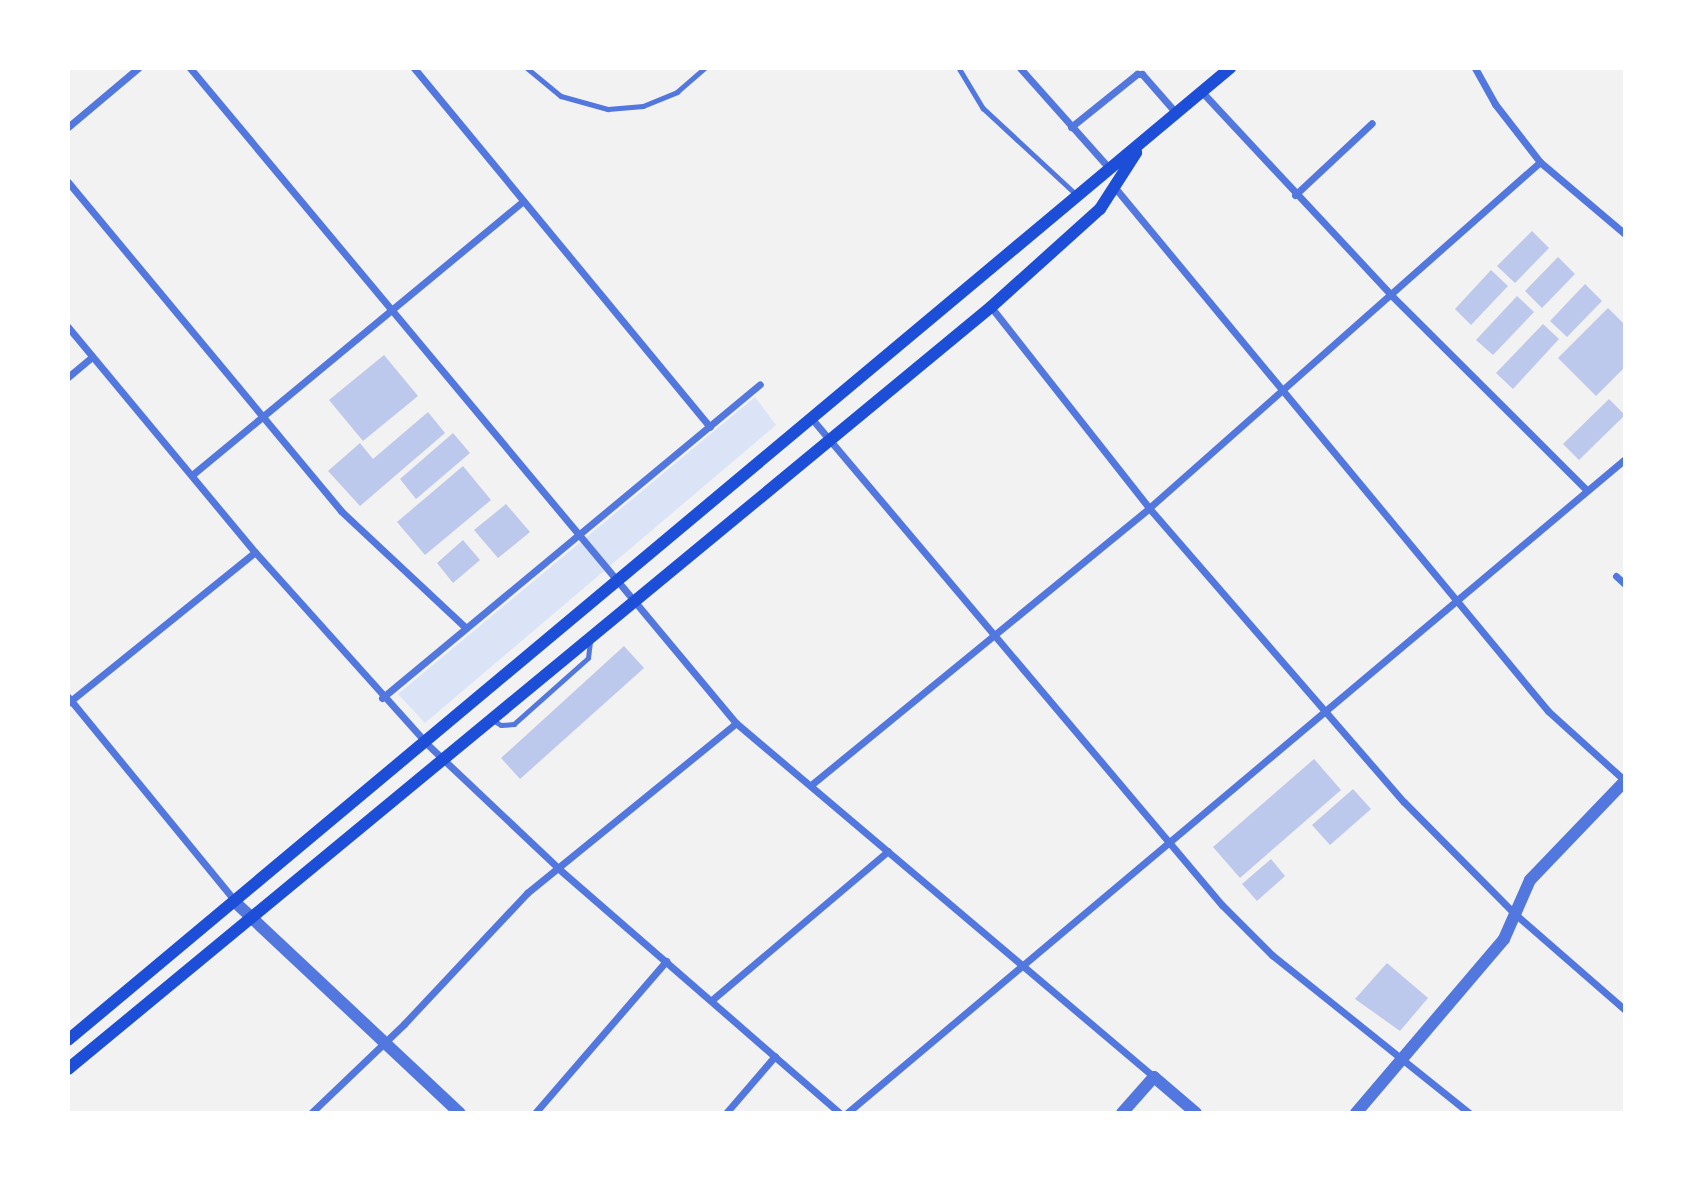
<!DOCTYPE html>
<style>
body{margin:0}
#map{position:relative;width:1693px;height:1181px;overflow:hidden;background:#f2f2f2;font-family:Ubuntu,sans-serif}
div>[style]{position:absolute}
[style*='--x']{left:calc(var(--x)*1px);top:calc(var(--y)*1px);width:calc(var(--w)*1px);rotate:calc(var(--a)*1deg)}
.green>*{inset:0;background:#dbe4f7}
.building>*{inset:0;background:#bdc9ec}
.service>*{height:4.5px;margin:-2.25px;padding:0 2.25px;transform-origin:2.25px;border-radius:2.25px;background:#5277de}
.minor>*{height:7px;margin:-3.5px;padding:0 3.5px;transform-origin:3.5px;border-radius:3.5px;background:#5277de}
.tertiary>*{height:12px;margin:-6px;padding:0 6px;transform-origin:6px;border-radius:6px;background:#5277de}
.secondary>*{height:12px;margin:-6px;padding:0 6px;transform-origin:6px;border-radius:6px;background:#1d4ed8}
span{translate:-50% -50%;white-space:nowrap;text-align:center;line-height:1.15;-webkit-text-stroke:6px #fff;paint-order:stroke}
.frame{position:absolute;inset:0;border:70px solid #fff;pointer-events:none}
</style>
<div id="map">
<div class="green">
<i style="clip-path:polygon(755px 397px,776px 425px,425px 723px,398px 694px)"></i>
</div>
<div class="building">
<i style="clip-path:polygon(1532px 231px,1549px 248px,1515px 283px,1497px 266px)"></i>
<i style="clip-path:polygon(1558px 257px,1575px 274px,1542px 308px,1525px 291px)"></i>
<i style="clip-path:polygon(1491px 270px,1508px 286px,1471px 325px,1455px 309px)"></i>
<i style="clip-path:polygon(1585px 284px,1602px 301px,1567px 337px,1550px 321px)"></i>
<i style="clip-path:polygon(1517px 296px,1534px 312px,1493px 355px,1476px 340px)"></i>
<i style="clip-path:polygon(1608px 308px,1625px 325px,1625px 367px,1596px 396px,1558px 358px)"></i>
<i style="clip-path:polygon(1543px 324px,1559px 339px,1513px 389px,1496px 373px)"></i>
<i style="clip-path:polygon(384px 355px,418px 396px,363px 441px,329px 400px)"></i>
<i style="clip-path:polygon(1609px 399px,1625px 415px,1579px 460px,1563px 444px)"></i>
<i style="clip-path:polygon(428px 412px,445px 433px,360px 506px,328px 471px,360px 443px,373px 459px)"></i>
<i style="clip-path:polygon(453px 433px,470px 453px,416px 499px,400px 479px)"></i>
<i style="clip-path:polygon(463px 466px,491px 500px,425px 555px,397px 522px)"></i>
<i style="clip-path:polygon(506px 504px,530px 532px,498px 558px,474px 530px)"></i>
<i style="clip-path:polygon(463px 540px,480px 560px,453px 583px,437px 563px)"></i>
<i style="clip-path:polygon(624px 646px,644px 668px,520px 779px,501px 758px)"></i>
<i style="clip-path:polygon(1314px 759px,1341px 790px,1240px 878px,1213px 847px)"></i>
<i style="clip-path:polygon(1353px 789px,1371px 809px,1330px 845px,1312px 825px)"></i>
<i style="clip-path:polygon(1271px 859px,1285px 876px,1257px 901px,1242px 884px)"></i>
<i style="clip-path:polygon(1387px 963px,1428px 998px,1400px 1031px,1355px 999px)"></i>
</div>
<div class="service">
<i style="--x:527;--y:68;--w:44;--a:39.5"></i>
<i style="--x:561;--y:96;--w:49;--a:15.5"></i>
<i style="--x:608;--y:109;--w:35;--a:-5"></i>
<i style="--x:643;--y:106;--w:37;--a:-22"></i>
<i style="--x:677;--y:92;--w:37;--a:-41"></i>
<i style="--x:959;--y:68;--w:47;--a:59"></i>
<i style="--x:983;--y:108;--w:128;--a:42.8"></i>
<i style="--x:493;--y:720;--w:9;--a:32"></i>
<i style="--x:501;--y:725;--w:13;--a:-4"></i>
<i style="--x:514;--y:724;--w:99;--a:-41.7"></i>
<i style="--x:588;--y:658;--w:17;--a:-83"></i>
</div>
<div class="minor">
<i style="--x:190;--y:68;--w:853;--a:50.19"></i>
<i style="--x:736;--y:723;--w:548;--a:40.26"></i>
<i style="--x:414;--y:68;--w:465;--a:50.5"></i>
<i style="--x:1020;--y:68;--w:134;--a:48.3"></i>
<i style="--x:1475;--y:68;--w:41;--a:60.9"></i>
<i style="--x:1495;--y:104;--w:73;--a:52.2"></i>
<i style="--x:1540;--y:162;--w:111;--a:40.3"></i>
<i style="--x:1202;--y:92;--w:279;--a:47"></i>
<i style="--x:1392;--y:296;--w:274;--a:44.9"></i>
<i style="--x:68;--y:127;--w:92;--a:-40.1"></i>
<i style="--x:1071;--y:127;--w:85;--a:-38.8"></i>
<i style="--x:1137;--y:74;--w:5;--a:0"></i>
<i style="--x:1142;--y:74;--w:53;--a:48.8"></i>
<i style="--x:68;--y:182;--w:428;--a:50.3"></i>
<i style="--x:341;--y:511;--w:171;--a:43.1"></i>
<i style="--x:1116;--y:189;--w:678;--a:50.39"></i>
<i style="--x:1548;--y:711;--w:103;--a:42.2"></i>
<i style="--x:1295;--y:195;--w:105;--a:-43.1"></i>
<i style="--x:991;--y:307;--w:256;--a:51.8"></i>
<i style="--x:1149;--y:508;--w:389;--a:49.1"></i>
<i style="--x:1404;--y:802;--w:158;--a:45.3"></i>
<i style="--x:1515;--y:914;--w:146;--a:41.1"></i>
<i style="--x:68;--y:327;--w:293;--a:50.3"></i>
<i style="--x:255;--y:552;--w:258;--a:48.1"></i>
<i style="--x:427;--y:744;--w:182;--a:43.4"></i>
<i style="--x:559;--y:869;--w:372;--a:41"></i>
<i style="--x:68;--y:377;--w:31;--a:-40"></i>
<i style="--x:812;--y:419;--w:636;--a:49.85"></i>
<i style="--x:1222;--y:905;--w:71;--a:45"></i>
<i style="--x:1272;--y:955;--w:253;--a:38.7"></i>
<i style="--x:192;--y:475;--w:430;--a:-39.6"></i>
<i style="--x:1616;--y:576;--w:12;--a:42"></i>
<i style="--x:68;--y:697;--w:265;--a:50.7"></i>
<i style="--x:382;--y:698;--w:491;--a:-39.7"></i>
<i style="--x:68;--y:703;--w:240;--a:-38.9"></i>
<i style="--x:811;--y:785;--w:437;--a:-39.3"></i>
<i style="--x:1149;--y:508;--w:522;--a:-41.51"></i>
<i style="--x:713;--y:999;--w:229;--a:-40.2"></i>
<i style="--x:311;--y:1113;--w:129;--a:-43.7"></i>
<i style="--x:404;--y:1024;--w:180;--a:-46.8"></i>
<i style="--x:527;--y:893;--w:269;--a:-39.1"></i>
<i style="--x:535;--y:1113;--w:201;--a:-49.2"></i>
<i style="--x:726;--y:1113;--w:75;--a:-49.3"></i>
<i style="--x:847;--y:1113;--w:1016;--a:-40.05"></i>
</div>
<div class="tertiary">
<i style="--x:236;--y:903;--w:307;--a:43.2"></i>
<i style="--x:1122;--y:1113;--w:48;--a:-48.4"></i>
<i style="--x:1154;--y:1077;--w:55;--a:40.6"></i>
<i style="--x:1356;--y:1113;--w:228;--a:-49.6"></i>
<i style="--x:1504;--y:939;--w:64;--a:-66.2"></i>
<i style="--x:1530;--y:880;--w:137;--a:-46.2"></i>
</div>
<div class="secondary">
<i style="--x:68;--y:1040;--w:1515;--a:-39.91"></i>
<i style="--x:68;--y:1069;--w:1197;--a:-39.54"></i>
<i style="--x:991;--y:307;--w:147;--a:-42"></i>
<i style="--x:1100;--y:209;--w:67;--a:-57.3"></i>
</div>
<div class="frame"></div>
</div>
